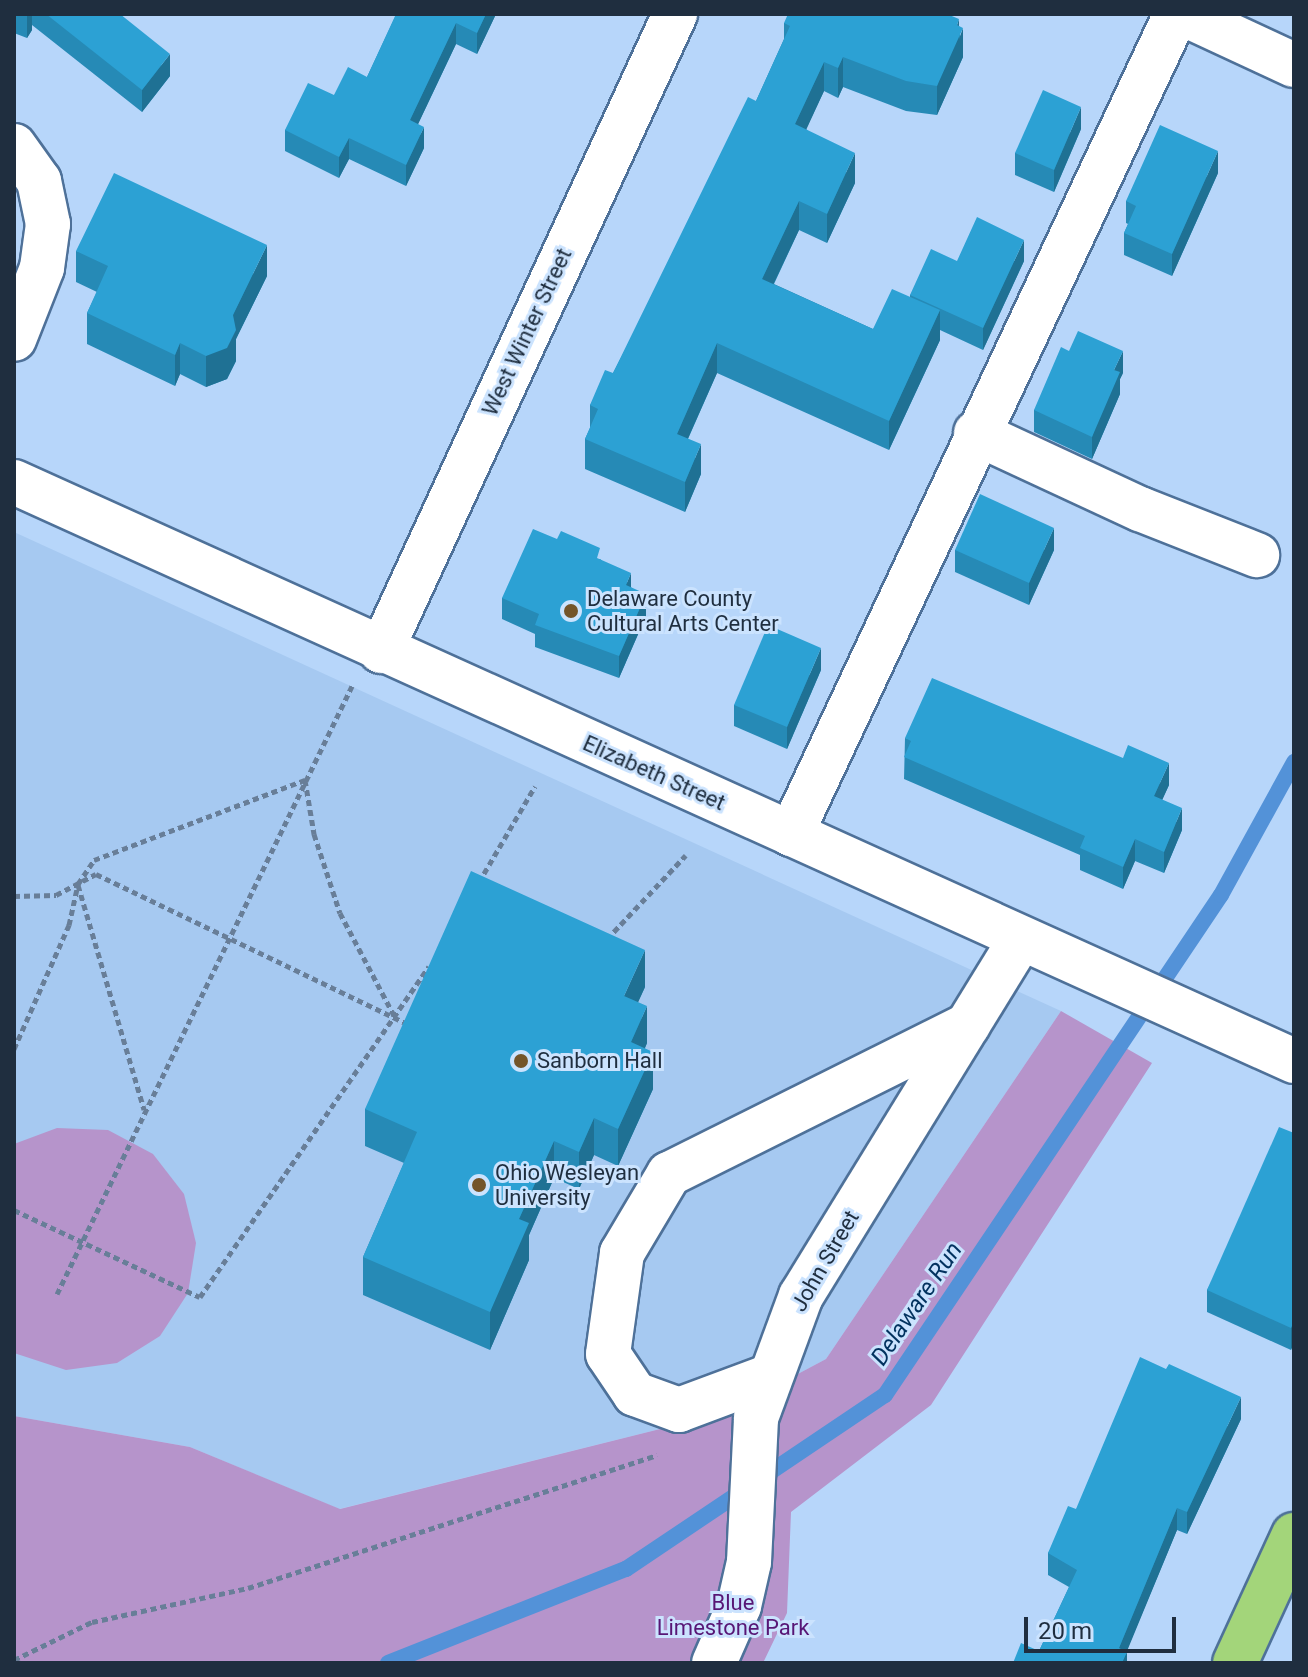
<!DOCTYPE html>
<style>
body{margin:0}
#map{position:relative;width:1308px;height:1677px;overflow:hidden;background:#b7d6fa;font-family:Roboto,sans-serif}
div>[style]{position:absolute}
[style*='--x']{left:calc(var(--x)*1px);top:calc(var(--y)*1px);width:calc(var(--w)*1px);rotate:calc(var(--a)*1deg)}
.built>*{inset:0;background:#a6c9f1}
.green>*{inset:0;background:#b694cb}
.stream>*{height:16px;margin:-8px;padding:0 8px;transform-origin:8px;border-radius:8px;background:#5392d8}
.path>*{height:5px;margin-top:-2.5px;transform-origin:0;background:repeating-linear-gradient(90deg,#687e98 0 6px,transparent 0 10px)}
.roads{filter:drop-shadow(2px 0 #4e7199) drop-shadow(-2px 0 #4e7199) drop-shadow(0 2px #4e7199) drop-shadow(0 -2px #4e7199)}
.minor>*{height:44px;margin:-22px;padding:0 22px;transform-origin:22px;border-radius:22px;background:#fff}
.highway>*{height:44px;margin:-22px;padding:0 22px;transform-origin:22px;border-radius:22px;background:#a3d57a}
.wall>*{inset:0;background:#268ab6}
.shaded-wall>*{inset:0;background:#1f7194}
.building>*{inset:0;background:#2ca1d4}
.dots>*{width:22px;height:22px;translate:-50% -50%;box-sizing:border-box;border:4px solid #cbe3fe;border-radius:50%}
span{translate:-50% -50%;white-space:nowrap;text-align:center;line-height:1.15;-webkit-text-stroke:6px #cbe3fe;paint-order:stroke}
.street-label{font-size:22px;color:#1f2e3f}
.poi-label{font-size:22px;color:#1f2e3f}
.left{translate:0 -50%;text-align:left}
.park-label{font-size:22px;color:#571675}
.water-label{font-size:24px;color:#02325f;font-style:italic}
.frame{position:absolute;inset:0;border:16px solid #1f2e3f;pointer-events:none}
.scale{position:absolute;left:1024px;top:1617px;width:152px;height:36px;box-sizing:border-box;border:4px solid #1f2e3f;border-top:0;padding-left:10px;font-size:24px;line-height:28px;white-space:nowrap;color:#1f2e3f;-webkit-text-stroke:6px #cbe3fe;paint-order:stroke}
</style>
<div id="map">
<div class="built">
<i style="clip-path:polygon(14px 532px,1061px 1011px,826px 1359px,724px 1413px,339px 1509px,190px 1447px,14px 1416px)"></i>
</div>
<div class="green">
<i style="clip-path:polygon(1061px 1011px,1152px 1063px,931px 1405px,791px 1512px,787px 1613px,763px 1663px,14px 1663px,14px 1416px,190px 1447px,340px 1509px,724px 1413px,826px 1359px)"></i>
<i style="clip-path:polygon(57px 1128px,108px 1130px,153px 1154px,184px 1194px,196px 1243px,188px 1293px,160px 1336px,117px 1363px,66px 1370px,14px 1353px,14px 1144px)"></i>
</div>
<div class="stream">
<i style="--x:388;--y:1663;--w:256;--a:-21.6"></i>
<i style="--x:626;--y:1569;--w:312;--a:-33.9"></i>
<i style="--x:885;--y:1395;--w:602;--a:-56.1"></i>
<i style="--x:1221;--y:895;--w:152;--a:-61.2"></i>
</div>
<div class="path">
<i style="--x:479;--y:882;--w:111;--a:-59.7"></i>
<i style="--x:78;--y:885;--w:234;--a:73.6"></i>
<i style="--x:14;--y:896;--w:42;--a:-1.4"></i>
<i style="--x:56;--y:895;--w:45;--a:-27.7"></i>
<i style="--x:96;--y:874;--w:348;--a:25.7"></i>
<i style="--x:607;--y:939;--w:115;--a:-46.8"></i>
<i style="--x:14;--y:1049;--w:136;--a:-66.1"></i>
<i style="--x:69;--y:925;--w:42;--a:-77.6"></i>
<i style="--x:78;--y:884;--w:29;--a:-56"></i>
<i style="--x:94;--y:860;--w:226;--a:-20.8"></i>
<i style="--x:305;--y:780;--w:55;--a:80.5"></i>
<i style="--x:314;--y:834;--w:83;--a:71.8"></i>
<i style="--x:340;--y:913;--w:120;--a:62.2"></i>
<i style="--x:14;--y:1210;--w:205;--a:25.1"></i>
<i style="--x:200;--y:1297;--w:402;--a:-55.3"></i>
<i style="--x:57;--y:1294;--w:676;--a:-64.12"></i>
<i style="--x:14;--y:1660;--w:87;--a:-26"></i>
<i style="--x:92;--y:1622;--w:160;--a:-12.3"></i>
<i style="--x:248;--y:1588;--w:430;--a:-18"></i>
</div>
<div class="roads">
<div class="minor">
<i style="--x:1184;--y:14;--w:121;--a:24.9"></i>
<i style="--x:14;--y:146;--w:43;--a:54.5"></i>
<i style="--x:39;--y:181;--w:44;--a:78.2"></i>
<i style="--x:48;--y:224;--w:44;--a:97.8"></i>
<i style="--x:42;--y:268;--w:76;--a:111.5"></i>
<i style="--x:976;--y:433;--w:181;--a:24.9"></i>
<i style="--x:1140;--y:509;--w:126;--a:21.5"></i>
<i style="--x:14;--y:482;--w:1405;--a:24.34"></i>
<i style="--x:381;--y:651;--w:702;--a:-65.22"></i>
<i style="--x:791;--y:834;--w:906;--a:-64.85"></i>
<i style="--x:770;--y:1376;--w:97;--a:159.5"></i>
<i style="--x:679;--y:1410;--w:47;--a:-160"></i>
<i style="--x:635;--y:1394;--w:48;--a:-124"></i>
<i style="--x:608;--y:1354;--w:102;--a:-82.1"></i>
<i style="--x:622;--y:1253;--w:92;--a:-59.3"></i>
<i style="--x:669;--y:1174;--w:334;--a:-26.5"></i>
<i style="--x:714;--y:1663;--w:62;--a:-66.3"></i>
<i style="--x:739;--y:1606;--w:45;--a:-77.2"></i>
<i style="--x:749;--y:1562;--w:144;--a:-87.2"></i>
<i style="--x:756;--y:1418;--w:130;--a:-69.8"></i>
<i style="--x:801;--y:1296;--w:418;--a:-58.4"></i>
</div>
<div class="highway">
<i style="--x:1235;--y:1663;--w:141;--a:-65.3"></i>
</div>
</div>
<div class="wall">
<i style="clip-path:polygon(14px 14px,120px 14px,170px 76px,142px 112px,32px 25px,32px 30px,27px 38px,14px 33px)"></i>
<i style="clip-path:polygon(392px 14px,496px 14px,477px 54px,456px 44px,418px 124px,424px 148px,406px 186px,349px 159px,339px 178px,285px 151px,285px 130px,334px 95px,367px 77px,396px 15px)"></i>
<i style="clip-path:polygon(784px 23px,959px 26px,963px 57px,937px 115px,906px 111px,843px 87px,838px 98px,824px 91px,806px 129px,855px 183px,827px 243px,799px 230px,774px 284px,873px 329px,910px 297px,910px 295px,957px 261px,1024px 261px,983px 350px,940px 330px,940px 340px,889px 450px,717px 373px,688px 439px,701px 474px,685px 512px,585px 469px,585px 439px,590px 428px,590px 405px,613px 373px,756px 101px,784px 39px)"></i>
<i style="clip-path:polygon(1081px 129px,1054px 192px,1015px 175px,1015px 153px)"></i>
<i style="clip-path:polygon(1218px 173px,1172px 276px,1124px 255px,1124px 233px,1128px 224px,1126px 223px,1126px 201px)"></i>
<i style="clip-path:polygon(76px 251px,267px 276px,236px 339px,236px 361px,227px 379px,206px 387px,180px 374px,175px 386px,87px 344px,87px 313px,97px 292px,76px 282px)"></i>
<i style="clip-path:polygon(1123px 373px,1120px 379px,1120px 394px,1092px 459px,1034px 432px,1034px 410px)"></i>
<i style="clip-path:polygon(955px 550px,1054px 550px,1029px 605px,955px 572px)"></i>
<i style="clip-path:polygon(600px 559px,631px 587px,646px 616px,619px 678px,535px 647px,535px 634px,502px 619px,502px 598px)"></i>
<i style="clip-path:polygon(821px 670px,787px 749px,734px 726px,734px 705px)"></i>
<i style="clip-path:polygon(905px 738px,1169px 785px,1162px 800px,1182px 830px,1164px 873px,1135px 861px,1123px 889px,1080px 870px,1080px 855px,904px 779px)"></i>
<i style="clip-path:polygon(645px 987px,638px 1002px,647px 1043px,645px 1048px,653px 1089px,618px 1166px,594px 1155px,579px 1189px,554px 1178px,529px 1235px,529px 1260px,490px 1350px,363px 1295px,363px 1257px,404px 1163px,365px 1146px,365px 1109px)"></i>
<i style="clip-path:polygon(1294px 1133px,1294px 1342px,1291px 1350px,1207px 1312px,1207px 1290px)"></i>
<i style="clip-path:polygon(1241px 1419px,1187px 1534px,1177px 1530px,1126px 1652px,1127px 1663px,1039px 1651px,1069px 1587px,1048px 1575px,1048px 1553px,1076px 1509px)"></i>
</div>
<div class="shaded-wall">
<i style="clip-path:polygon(27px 14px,32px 14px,32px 30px,27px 38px)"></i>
<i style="clip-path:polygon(486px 14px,496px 14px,477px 54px,477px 33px)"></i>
<i style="clip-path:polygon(959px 19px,959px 39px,963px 28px,963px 57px,937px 115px,937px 86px)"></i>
<i style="clip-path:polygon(456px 23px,456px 44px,410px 141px,410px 120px)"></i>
<i style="clip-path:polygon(170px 54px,170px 76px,142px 112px,142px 90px)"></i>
<i style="clip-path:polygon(843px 57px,843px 87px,838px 98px,838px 68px)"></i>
<i style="clip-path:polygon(824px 62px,824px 91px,795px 154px,795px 124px)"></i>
<i style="clip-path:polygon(1081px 107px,1081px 129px,1054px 192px,1054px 170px)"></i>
<i style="clip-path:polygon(424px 127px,424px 148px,406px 186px,406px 165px)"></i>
<i style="clip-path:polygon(349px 138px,349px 159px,339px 178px,339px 157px)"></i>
<i style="clip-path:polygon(1218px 151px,1218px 173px,1172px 276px,1172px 254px)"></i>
<i style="clip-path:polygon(855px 153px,855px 183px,827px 243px,827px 214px)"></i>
<i style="clip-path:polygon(799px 201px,799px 230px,762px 308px,762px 279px)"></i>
<i style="clip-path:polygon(1024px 240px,1024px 261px,983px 350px,983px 328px)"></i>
<i style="clip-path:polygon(267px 245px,267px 276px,236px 339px,236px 361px,227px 379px,206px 387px,206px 356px,233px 315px)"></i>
<i style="clip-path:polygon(940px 310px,940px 340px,889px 450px,889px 421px)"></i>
<i style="clip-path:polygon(180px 343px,180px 374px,175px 386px,175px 355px)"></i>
<i style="clip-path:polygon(717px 343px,717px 373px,677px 463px,677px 434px)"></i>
<i style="clip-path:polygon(1123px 351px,1123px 373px,1120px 379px,1120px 394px,1092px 459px,1092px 437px,1114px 370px)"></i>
<i style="clip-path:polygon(701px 444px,701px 474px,685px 512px,685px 482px)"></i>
<i style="clip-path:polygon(1054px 528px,1054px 550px,1029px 605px,1029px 583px)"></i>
<i style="clip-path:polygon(631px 573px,631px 595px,626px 585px)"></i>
<i style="clip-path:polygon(646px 594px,646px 616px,619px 678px,619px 656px)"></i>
<i style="clip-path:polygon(821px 648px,821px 670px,787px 749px,787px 727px)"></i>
<i style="clip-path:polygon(1169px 763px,1169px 785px,1154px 818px,1154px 796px)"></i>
<i style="clip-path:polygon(1182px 808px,1182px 830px,1164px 873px,1164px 852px)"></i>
<i style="clip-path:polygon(1135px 839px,1135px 861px,1123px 889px,1123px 867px)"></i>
<i style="clip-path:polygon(645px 950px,645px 987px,624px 1033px,624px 996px)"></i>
<i style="clip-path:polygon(647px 1006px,647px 1043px,631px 1079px,631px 1042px)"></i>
<i style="clip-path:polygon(653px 1052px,653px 1089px,618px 1166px,618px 1129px)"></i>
<i style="clip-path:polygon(594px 1118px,594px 1155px,579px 1189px,579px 1152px)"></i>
<i style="clip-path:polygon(554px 1141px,554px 1178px,529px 1235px,529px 1260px,490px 1350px,490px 1312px,519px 1219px)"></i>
<i style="clip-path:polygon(1294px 1321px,1294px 1342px,1291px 1350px,1291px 1328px)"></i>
<i style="clip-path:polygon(1241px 1397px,1241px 1419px,1187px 1534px,1187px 1512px)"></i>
<i style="clip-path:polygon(1177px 1508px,1177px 1530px,1125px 1656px,1127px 1652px,1127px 1663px,1119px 1663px,1119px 1648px)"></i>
</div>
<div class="building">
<i style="clip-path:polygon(46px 14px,120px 14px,170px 54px,142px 90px)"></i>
<i style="clip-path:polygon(396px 14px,486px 14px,477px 33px,456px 23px,410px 120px,424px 127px,406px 165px,349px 138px,339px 157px,285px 130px,308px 83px,334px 95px,348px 67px,367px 77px)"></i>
<i style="clip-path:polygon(788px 14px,947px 14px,959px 19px,957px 25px,963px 28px,937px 86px,906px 81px,843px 57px,838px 68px,824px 62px,795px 124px,855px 153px,827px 214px,799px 201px,762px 279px,873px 329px,892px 289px,940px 310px,889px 421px,717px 343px,677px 434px,701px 444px,685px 482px,585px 439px,598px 409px,590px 405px,605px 370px,613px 373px,748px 97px,756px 101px,790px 26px,784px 23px)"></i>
<i style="clip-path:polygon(1043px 90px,1081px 107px,1054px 170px,1015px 153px)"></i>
<i style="clip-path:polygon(1160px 125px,1218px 151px,1172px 254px,1124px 233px,1136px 206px,1126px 201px)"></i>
<i style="clip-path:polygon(114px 173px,267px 245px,233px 315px,236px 330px,227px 348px,206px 356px,180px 343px,175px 355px,87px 313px,108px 266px,76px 251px)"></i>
<i style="clip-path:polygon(977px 217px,1024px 240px,983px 328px,910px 295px,931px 249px,957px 261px)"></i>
<i style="clip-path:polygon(1078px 331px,1123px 351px,1114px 370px,1120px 372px,1092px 437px,1034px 410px,1061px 347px,1069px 351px)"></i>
<i style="clip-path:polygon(980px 494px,1054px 528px,1029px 583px,955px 550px)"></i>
<i style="clip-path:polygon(533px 529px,557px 539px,561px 531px,600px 548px,597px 558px,631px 573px,626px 585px,646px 594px,619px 656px,535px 625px,539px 614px,502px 598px)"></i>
<i style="clip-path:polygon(768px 625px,821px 648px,787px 727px,734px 705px)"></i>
<i style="clip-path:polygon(932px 678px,1123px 758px,1128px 745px,1169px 763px,1154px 796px,1182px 808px,1164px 852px,1135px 839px,1123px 867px,1080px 848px,1085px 836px,904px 757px,911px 741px,905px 738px)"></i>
<i style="clip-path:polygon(471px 871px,645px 950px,624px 996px,647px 1006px,631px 1042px,653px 1052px,618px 1129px,594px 1118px,579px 1152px,554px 1141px,519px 1219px,529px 1223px,490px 1312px,363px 1257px,417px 1132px,365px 1109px)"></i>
<i style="clip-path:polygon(1279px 1127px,1294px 1133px,1294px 1321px,1291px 1328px,1207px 1290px)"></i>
<i style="clip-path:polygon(1140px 1357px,1166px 1369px,1169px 1364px,1241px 1397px,1187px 1512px,1177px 1508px,1119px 1648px,1127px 1652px,1122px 1663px,1013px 1663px,1021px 1643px,1039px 1651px,1077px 1570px,1048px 1553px,1068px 1506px,1076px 1509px)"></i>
</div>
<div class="dots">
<i style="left:571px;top:611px;background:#74542a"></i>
<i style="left:521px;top:1061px;background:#74542a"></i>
<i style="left:479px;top:1185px;background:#74542a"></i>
</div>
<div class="street-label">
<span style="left:527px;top:332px;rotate:-65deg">West Winter Street</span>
<span style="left:654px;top:773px;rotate:24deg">Elizabeth Street</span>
<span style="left:825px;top:1261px;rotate:-60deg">John Street</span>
</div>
<div class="poi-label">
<span class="left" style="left:587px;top:611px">Delaware County<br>Cultural Arts Center</span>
<span class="left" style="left:537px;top:1061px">Sanborn Hall</span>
<span class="left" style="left:495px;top:1185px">Ohio Wesleyan<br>University</span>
</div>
<div class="park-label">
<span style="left:733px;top:1615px">Blue<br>Limestone Park</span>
</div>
<div class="water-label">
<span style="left:917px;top:1304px;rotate:-56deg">Delaware Run</span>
</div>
<div class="frame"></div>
<div class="scale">20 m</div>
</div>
